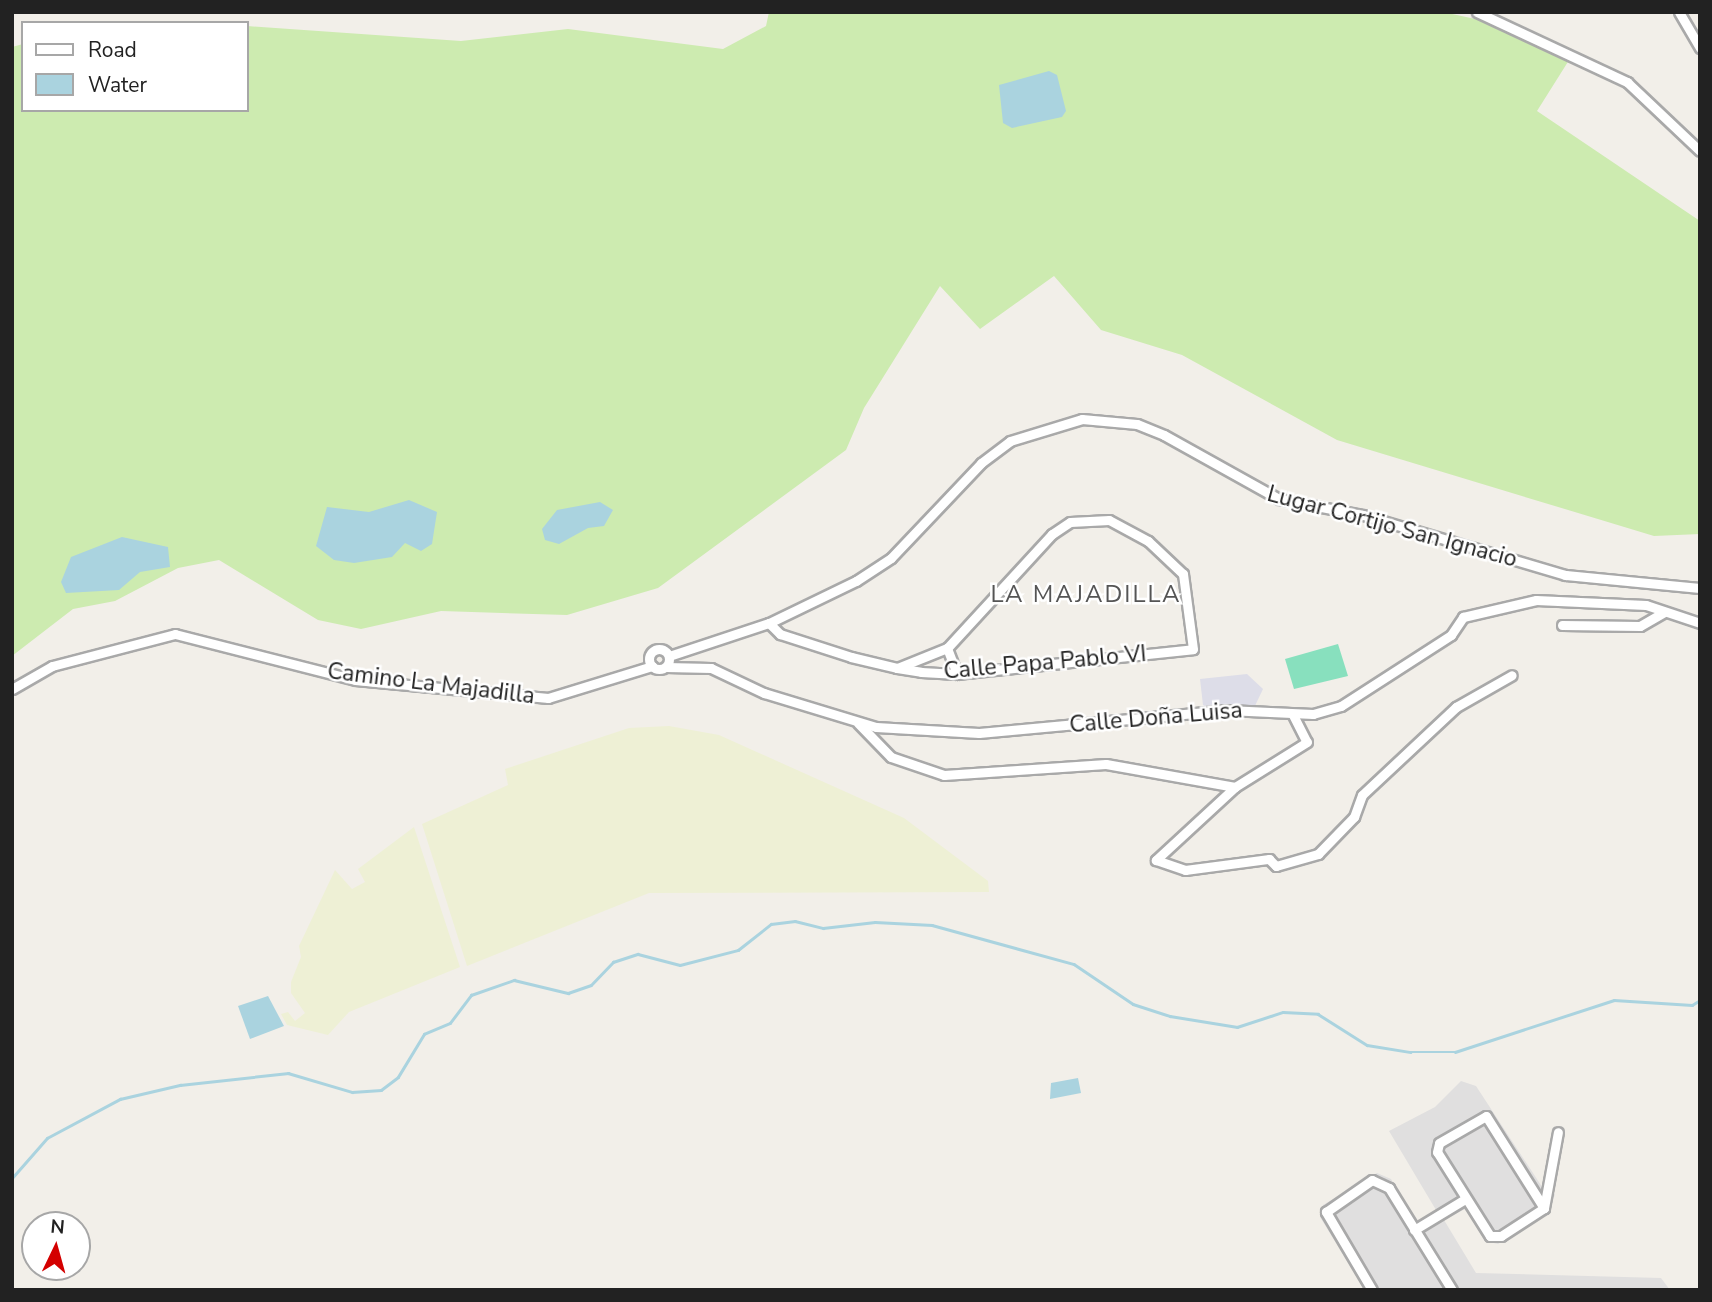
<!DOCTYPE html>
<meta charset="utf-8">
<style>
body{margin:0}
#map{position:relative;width:1712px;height:1302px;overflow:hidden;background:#f2efe9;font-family:"Nunito Sans",sans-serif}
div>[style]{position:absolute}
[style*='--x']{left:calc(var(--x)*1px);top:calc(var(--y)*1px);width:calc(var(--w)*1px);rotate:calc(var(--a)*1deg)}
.residential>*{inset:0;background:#e0dfdf}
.farmland>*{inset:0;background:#eef0d5}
.grass>*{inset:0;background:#cdebb0}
.pitch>*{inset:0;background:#88e0be}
.plaza>*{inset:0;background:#dddde8}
.water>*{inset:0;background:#aad3df}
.stream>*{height:2.5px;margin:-1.25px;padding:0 1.25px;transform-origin:1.25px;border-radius:1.25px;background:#aad3df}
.roads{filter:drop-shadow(2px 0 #a9a9a9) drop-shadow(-2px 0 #a9a9a9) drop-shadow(0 2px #a9a9a9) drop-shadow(0 -2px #a9a9a9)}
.minor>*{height:9px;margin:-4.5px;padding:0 4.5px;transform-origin:4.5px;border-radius:4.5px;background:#fff}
.minor>.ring{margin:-4.5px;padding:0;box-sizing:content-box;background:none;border:9px solid #fff;border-radius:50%}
span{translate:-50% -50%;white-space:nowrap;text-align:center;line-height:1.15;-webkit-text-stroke:5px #fff;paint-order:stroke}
.street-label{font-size:23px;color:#222}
.neighbourhood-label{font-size:24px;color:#555;letter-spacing:2px}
.frame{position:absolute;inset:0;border:14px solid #222;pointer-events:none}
.legend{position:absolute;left:21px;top:21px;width:228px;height:91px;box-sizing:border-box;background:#fff;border:2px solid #a7a7a7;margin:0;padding:9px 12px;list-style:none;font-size:21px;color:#222}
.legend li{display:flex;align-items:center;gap:14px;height:35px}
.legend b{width:35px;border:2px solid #a7a7a7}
.north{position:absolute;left:21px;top:1211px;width:70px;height:70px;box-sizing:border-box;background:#fff;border:2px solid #a7a7a7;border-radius:50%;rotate:5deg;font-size:19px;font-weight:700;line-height:28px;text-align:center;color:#222}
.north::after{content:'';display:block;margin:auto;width:24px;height:32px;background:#d40000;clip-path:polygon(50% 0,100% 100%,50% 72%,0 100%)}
</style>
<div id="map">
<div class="residential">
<i style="clip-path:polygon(1461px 1081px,1476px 1086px,1546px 1193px,1555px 1194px,1549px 1213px,1498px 1244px,1485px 1241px,1465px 1209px,1444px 1220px,1476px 1273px,1661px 1278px,1670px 1290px,1365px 1290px,1320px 1217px,1323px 1205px,1377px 1173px,1391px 1179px,1417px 1222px,1436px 1210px,1389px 1131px,1435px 1107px)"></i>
</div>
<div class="farmland">
<i style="clip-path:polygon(669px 726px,719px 735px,904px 818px,988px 881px,989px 892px,649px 893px,467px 966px,422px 824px,508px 785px,505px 769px,629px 728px)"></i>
<i style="clip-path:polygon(414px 827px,460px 967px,349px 1012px,328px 1035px,287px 1025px,281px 1014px,288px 1012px,295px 1021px,305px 1013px,291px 993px,291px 982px,301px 957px,299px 946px,335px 870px,352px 889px,365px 882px,358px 869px)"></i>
</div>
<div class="grass">
<i style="clip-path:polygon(769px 12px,1443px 12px,1503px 25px,1571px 57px,1537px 111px,1700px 221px,1700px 534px,1654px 536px,1337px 440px,1182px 355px,1101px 330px,1054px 276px,980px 329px,940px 286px,864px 408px,846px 450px,658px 588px,567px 615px,441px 611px,361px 629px,318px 620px,219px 560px,178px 568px,115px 601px,73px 609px,12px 656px,12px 47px,23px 44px,23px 110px,247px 110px,247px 26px,461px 41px,568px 29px,723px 49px,766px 26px)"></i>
</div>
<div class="pitch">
<i style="clip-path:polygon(1338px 644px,1348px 676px,1294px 689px,1285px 659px)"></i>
</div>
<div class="plaza">
<i style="clip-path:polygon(1247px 674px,1263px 689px,1253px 710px,1210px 711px,1203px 705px,1200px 679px)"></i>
</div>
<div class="water">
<i style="clip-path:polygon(1049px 71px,1057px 75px,1066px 111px,1062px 117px,1012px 128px,1003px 123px,999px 85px)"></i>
<i style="clip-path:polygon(409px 500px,437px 512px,432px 544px,421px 551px,405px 543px,392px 557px,354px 563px,334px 560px,316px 546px,327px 507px,369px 512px)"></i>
<i style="clip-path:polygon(600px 502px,613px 510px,604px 526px,588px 528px,559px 544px,545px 540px,542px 529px,557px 510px)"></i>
<i style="clip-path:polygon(122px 537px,168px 547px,170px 567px,140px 572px,119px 590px,66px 593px,61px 582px,71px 557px)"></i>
<i style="clip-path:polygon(268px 996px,284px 1026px,250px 1039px,238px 1006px)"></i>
<i style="clip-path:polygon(1078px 1078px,1081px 1093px,1050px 1099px,1051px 1083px)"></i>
</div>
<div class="stream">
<i style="--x:12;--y:1178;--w:53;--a:-48.8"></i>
<i style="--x:47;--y:1138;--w:83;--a:-28.1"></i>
<i style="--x:120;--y:1099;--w:62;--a:-13.1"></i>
<i style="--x:180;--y:1085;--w:109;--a:-6.3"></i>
<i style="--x:288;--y:1073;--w:67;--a:16.5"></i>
<i style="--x:352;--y:1092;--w:29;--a:-4"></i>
<i style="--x:381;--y:1090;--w:21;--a:-37"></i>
<i style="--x:398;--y:1077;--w:50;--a:-58.8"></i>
<i style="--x:424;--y:1034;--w:28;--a:-23"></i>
<i style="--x:450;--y:1023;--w:35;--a:-53"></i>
<i style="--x:471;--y:995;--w:46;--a:-19.2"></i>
<i style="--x:514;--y:980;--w:56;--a:13.5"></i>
<i style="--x:568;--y:993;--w:24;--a:-19"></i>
<i style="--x:591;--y:985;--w:32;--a:-46"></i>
<i style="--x:613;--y:962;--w:26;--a:-18"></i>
<i style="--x:638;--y:954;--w:43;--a:14.7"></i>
<i style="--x:680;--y:965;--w:60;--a:-14.5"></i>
<i style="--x:738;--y:950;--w:42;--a:-38.2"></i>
<i style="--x:771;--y:924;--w:24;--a:-7"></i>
<i style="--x:795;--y:921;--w:29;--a:14"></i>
<i style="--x:823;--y:928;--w:52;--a:-6.6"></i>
<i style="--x:875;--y:922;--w:57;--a:3"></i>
<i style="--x:932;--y:925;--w:147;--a:15.4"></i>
<i style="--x:1074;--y:964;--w:71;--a:34.1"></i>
<i style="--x:1133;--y:1004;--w:39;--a:18"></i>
<i style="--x:1170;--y:1016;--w:68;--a:9.3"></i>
<i style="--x:1237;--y:1027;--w:48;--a:-18.1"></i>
<i style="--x:1283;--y:1012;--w:35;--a:3"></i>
<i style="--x:1318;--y:1014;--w:58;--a:32.3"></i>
<i style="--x:1367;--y:1045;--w:44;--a:9.2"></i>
<i style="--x:1410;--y:1052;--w:45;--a:0"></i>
<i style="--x:1455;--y:1052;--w:167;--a:-18.1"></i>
<i style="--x:1614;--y:1000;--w:78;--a:3.7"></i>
<i style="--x:1692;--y:1005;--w:9;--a:-32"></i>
</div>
<div class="roads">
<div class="minor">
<i style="--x:1477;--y:12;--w:166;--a:25"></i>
<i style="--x:1627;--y:82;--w:100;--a:43.4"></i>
<i style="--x:1679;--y:12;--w:42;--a:59.7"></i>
<i style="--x:769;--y:623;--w:16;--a:45"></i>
<i style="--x:780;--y:634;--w:75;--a:17.9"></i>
<i style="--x:851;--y:657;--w:47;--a:13.4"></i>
<i style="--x:897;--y:668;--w:24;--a:9"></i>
<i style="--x:921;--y:672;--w:36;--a:3"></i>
<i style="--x:957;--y:674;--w:237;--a:-6"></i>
<i style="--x:1193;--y:649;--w:76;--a:-97.6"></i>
<i style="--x:1183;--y:574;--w:48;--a:-136.7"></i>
<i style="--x:1148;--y:541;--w:44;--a:-151.7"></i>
<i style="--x:1109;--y:520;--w:39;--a:177"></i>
<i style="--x:1070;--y:522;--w:22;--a:146"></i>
<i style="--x:1052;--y:534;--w:155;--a:132.6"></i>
<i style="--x:947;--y:648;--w:54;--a:158.2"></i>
<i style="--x:1562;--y:625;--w:78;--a:0.7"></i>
<i style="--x:1640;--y:626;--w:28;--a:-30"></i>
<i style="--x:947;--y:648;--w:28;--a:69"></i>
<i class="ring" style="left:649px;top:649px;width:11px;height:11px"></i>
<i style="--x:669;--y:656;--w:105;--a:-18.3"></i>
<i style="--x:769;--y:623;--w:97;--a:-25.8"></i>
<i style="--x:856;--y:581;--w:42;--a:-33.3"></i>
<i style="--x:891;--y:558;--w:131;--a:-46.5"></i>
<i style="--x:981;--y:463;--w:36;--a:-37"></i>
<i style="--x:1010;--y:441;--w:75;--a:-17"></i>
<i style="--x:1082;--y:419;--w:55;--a:5.2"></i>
<i style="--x:1137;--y:424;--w:29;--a:22"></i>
<i style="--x:1164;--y:435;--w:132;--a:29.1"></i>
<i style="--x:1279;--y:499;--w:86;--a:10.8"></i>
<i style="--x:1363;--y:515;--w:211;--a:16.5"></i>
<i style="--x:1565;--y:575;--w:136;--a:5.5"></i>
<i style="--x:666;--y:667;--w:45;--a:1.3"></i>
<i style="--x:711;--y:668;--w:59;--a:25.3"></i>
<i style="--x:764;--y:693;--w:117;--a:16.9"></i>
<i style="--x:876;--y:727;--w:103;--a:3.3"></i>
<i style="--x:979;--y:733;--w:249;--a:-5.3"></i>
<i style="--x:1227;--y:710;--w:86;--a:2.7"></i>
<i style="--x:1313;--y:714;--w:29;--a:-16"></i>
<i style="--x:1341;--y:706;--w:131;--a:-32.8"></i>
<i style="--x:1451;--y:635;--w:22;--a:-56"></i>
<i style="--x:1463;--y:617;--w:75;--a:-13.1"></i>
<i style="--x:1536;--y:600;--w:110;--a:2.6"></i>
<i style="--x:1646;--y:605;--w:57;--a:18.4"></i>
<i style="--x:12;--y:689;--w:46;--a:-29.9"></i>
<i style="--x:52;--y:666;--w:127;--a:-14.6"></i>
<i style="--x:175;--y:634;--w:186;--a:14.3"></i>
<i style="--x:355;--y:680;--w:194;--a:5.3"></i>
<i style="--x:548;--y:698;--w:109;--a:-17.1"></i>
<i style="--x:1293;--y:715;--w:30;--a:63"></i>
<i style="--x:1307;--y:742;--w:85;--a:148"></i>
<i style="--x:1235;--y:787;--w:108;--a:137.3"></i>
<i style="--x:1156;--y:860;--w:31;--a:19"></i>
<i style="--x:1185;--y:870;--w:85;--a:-7.5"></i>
<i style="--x:1269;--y:859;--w:10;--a:45"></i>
<i style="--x:1276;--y:866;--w:44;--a:-15.9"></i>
<i style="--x:1318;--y:854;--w:52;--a:-45.8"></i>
<i style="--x:1354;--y:817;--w:23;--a:-70"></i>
<i style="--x:1362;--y:795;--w:129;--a:-43.1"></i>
<i style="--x:1456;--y:707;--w:64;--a:-29.7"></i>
<i style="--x:858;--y:723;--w:47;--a:45.9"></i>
<i style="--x:891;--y:757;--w:56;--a:18.8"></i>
<i style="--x:944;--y:775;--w:162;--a:-3.9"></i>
<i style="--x:1106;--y:764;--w:131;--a:10.1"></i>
<i style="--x:1486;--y:1116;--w:109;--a:57.8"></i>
<i style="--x:1544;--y:1208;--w:51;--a:146.9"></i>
<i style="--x:1501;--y:1236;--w:11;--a:180"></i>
<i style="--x:1490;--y:1236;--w:99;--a:-122.2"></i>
<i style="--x:1437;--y:1152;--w:9;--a:-77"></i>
<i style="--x:1439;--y:1143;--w:54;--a:-29.9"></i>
<i style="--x:1544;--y:1208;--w:77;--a:-79.6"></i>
<i style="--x:1414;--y:1230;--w:60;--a:-31.3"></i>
<i style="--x:1372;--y:1290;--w:91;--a:-120.5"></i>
<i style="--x:1326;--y:1212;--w:56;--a:-34.8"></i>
<i style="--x:1372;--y:1180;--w:19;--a:25"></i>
<i style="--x:1389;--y:1188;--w:120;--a:58.3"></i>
</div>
</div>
<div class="street-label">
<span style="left:1392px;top:527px;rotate:15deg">Lugar Cortijo San Ignacio</span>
<span style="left:1045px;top:663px;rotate:-5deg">Calle Papa Pablo VI</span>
<span style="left:431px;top:684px;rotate:7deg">Camino La Majadilla</span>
<span style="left:1156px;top:718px;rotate:-5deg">Calle Doña Luisa</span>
</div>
<div class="neighbourhood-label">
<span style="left:1086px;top:595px">LA MAJADILLA</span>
</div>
<div class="frame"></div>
<ul class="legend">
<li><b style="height:9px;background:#fff"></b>Road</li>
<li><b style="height:19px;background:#aad3df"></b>Water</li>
</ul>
<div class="north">N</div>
</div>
